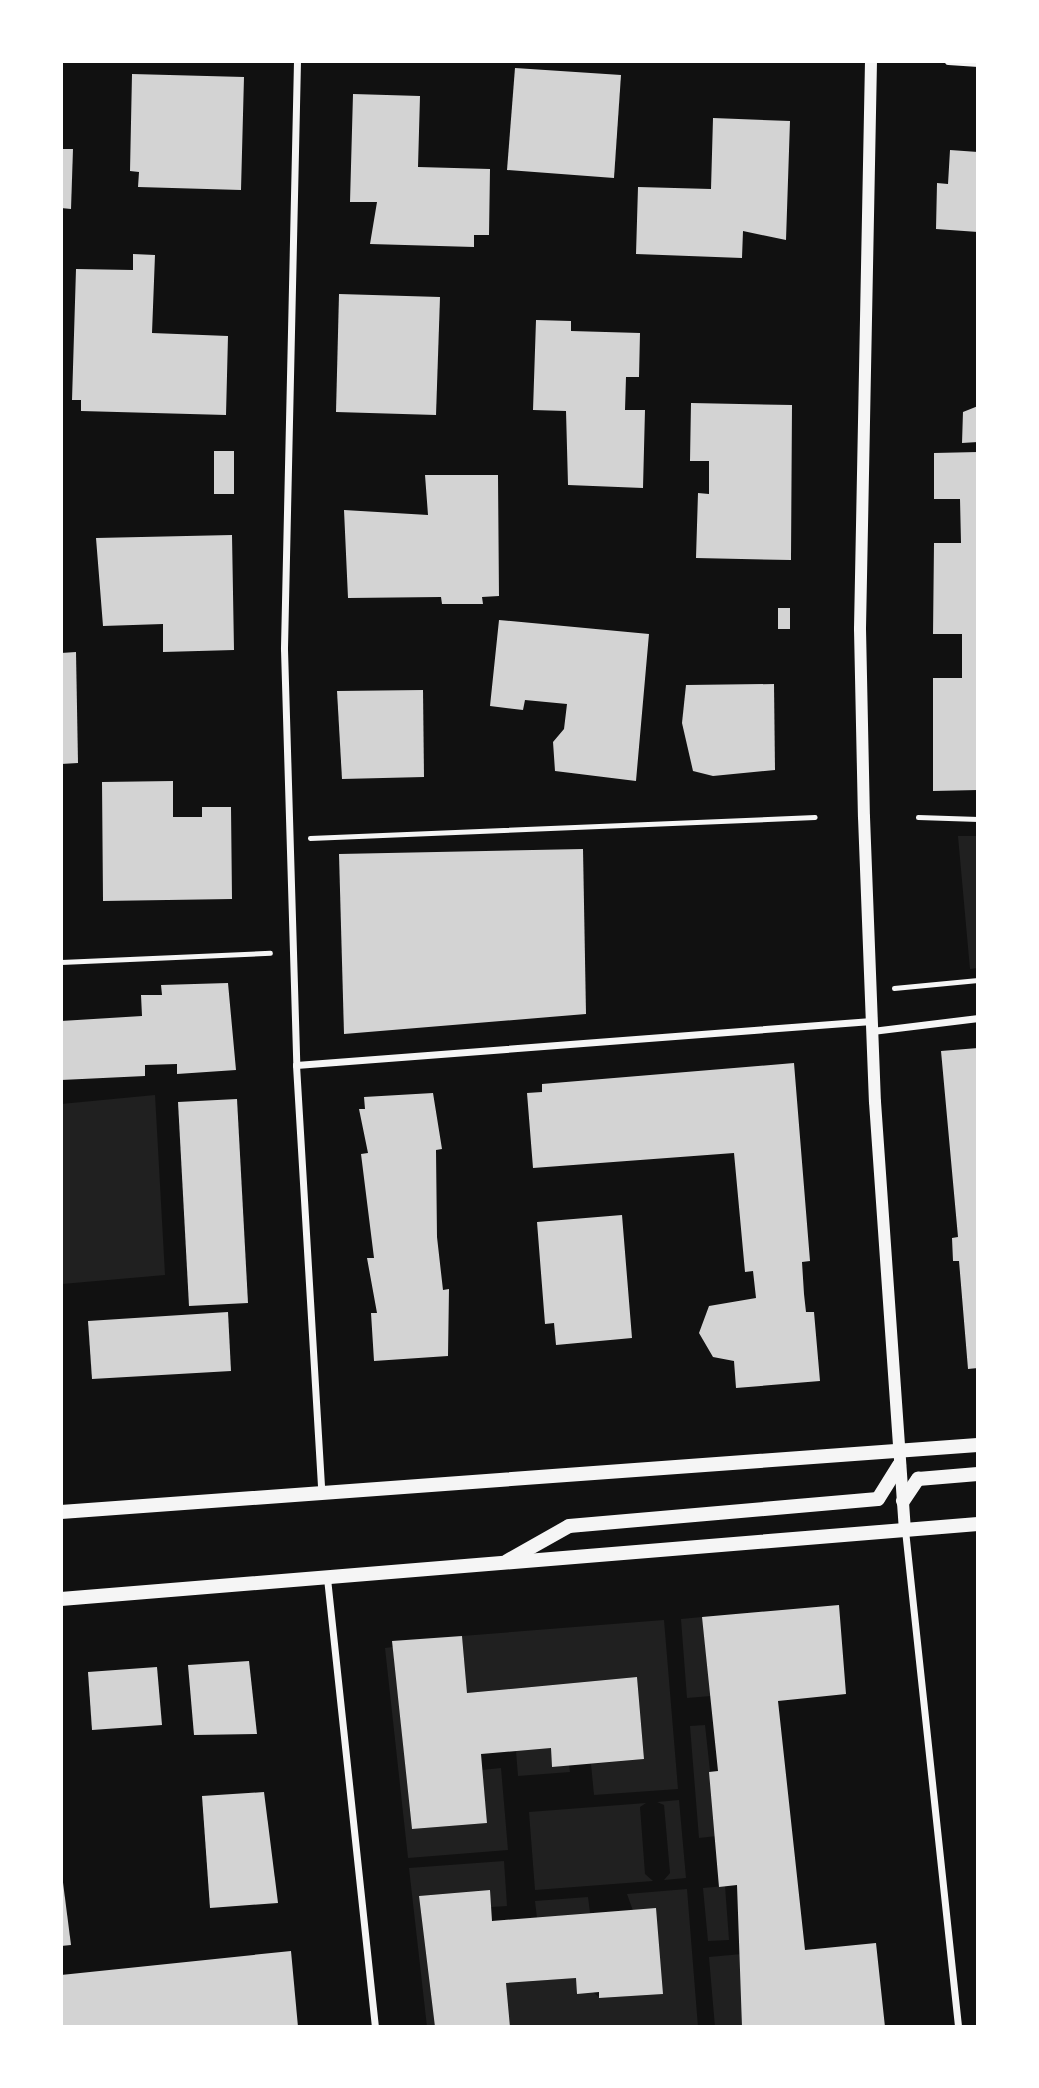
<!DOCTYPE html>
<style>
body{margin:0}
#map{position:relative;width:1039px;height:2088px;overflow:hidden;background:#111;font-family:Lato,sans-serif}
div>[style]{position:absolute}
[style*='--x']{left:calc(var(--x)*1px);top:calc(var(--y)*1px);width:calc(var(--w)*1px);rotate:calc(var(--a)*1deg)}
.green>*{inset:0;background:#202020}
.building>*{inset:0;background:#d3d3d3}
.path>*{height:4.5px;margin:-2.25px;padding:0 2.25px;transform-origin:2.25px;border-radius:2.25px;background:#f5f5f5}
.minor>*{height:7px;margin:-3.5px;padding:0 3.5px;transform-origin:3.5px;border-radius:3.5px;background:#f5f5f5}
.tertiary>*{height:12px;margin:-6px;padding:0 6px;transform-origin:6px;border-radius:6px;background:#f5f5f5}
.secondary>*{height:14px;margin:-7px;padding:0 7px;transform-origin:7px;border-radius:7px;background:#f5f5f5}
span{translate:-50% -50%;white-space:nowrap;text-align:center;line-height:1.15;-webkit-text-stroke:7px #fff;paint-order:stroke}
.frame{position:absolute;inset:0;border:63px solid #fff;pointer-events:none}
</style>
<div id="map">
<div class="green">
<i style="clip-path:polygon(958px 836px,978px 836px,978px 968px,970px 969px)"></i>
<i style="clip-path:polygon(155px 1095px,165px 1275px,62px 1284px,61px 1104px)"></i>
<i style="clip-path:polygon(702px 1617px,711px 1696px,687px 1698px,681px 1619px)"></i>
<i style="clip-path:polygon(664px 1620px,678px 1789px,594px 1795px,591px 1764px,644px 1759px,637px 1677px,467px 1693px,462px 1636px)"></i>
<i style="clip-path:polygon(393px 1647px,412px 1829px,487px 1823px,482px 1770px,501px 1768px,508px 1850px,408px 1858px,385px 1648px)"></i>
<i style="clip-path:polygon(705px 1725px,717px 1836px,699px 1838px,690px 1726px)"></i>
<i style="clip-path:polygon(551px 1748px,552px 1767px,569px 1765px,570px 1772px,518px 1776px,516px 1751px)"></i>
<i style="clip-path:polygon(679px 1800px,686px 1878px,664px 1880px,670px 1873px,664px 1805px,657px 1802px)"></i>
<i style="clip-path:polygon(646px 1803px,640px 1807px,645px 1874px,653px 1881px,535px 1890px,529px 1812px)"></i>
<i style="clip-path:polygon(504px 1861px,507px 1906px,491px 1907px,489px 1890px,419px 1896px,435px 2027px,427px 2027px,409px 1868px)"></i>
<i style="clip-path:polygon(725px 1886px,729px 1940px,708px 1941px,703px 1888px)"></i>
<i style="clip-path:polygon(687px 1889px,698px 2027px,510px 2027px,506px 1983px,576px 1978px,600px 1998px,663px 1994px,627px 1894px)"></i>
<i style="clip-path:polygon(588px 1897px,590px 1913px,537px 1918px,535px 1901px)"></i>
<i style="clip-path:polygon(742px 1954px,742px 2027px,715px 2027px,709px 1957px)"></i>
</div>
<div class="building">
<i style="clip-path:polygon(515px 68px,621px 75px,614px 178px,507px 170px)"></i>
<i style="clip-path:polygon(132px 74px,244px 77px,241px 190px,138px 187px,139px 172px,130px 171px)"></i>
<i style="clip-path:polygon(353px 94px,420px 96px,418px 167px,490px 169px,489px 235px,474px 235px,474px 247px,370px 244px,377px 202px,350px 202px)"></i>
<i style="clip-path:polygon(713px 118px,790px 121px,786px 240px,743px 231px,742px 258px,636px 254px,638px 187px,711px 189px)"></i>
<i style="clip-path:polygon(61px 149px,73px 149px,71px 209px,61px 208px)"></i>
<i style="clip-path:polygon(950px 150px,978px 152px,978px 232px,936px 229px,937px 183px,948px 184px)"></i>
<i style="clip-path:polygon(133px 254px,155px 255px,152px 333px,228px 336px,226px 415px,81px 411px,81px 400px,72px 400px,76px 269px,133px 270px)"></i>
<i style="clip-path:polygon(339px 294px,440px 297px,436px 415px,336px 412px)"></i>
<i style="clip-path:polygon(536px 320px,571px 321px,571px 331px,640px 333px,639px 377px,626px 377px,625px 410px,645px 410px,643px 488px,568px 485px,566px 411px,533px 410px)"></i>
<i style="clip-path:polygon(691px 403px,792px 405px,791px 560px,696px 558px,698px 493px,709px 494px,709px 461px,690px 461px)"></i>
<i style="clip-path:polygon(978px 406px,978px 442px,962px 443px,963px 412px)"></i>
<i style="clip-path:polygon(214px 451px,234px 451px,234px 494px,214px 494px)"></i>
<i style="clip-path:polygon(978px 452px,978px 790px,933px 791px,933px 678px,962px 678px,962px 634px,933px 634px,934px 543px,961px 543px,960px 499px,934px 499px,934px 453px)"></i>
<i style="clip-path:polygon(425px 475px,498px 475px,499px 596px,482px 597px,483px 604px,442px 604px,441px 597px,348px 598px,344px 510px,428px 515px)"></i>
<i style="clip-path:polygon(232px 535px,234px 650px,163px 652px,163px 624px,103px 626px,96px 538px)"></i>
<i style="clip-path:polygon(778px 608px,790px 608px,790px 629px,778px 629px)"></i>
<i style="clip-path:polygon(499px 620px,649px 634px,636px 781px,555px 771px,553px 742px,564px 729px,567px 704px,525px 700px,523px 710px,490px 706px)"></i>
<i style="clip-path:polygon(76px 652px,78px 763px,61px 764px,61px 653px)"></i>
<i style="clip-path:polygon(774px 684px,775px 770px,713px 776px,693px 771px,682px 723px,686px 685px)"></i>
<i style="clip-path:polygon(423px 690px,424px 777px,342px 779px,337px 691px)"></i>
<i style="clip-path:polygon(173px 781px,173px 817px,202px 817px,202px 807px,231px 807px,232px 899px,103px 901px,102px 782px)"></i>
<i style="clip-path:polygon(583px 849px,586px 1014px,344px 1034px,339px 854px)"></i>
<i style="clip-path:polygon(228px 983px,236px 1070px,177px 1074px,177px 1064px,145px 1065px,145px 1076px,61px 1080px,61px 1021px,142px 1016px,141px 995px,162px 995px,161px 985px)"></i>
<i style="clip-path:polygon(978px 1048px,978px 1368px,968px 1369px,959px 1261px,953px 1261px,952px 1238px,958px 1237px,941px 1051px)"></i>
<i style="clip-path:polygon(794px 1063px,810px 1261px,802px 1262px,804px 1294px,806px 1312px,814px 1312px,820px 1381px,736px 1388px,734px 1361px,713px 1357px,699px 1333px,709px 1306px,756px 1298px,753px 1271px,745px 1272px,734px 1153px,533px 1168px,527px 1093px,542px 1092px,542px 1084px)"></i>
<i style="clip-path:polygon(433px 1093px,442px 1149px,436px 1150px,437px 1237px,443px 1290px,449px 1289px,448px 1356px,374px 1361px,371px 1313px,377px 1313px,367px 1258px,374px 1258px,361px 1154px,368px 1153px,359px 1109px,365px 1109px,364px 1097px)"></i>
<i style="clip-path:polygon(237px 1099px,248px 1303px,189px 1306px,178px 1102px)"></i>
<i style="clip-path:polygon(622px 1215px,632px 1338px,556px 1345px,554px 1323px,545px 1324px,537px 1222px)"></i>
<i style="clip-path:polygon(228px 1312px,231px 1371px,92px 1379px,88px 1321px)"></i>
<i style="clip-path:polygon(839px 1605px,846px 1694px,778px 1701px,805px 1950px,876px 1943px,885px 2027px,742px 2027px,737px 1885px,719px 1887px,709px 1772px,718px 1771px,702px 1617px)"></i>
<i style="clip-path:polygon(462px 1636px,467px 1693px,637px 1677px,644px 1759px,552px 1767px,551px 1748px,481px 1754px,487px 1823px,412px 1829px,392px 1641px)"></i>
<i style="clip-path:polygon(249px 1661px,257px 1734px,194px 1735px,188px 1665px)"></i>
<i style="clip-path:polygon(157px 1667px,162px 1725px,92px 1730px,88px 1672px)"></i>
<i style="clip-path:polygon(264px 1792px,278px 1903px,210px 1908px,202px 1796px)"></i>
<i style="clip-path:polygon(61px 1867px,71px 1945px,61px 1946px)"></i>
<i style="clip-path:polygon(490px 1890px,492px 1921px,656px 1908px,663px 1994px,599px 1998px,599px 1992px,577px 1994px,576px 1978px,506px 1983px,510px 2027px,435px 2027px,419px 1896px)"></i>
<i style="clip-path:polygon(291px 1951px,298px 2027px,61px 2027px,61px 1975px)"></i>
</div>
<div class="path">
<i style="--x:918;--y:817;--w:60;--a:1.9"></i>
<i style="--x:310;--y:838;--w:505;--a:-2.38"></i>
<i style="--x:61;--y:962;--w:209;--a:-2.5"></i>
<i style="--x:894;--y:988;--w:84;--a:-5.4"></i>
</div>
<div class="minor">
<i style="--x:297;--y:61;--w:588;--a:91.27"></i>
<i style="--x:284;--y:649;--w:416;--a:88.3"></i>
<i style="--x:296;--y:1065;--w:427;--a:86.6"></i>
<i style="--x:948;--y:61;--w:30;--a:4"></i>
<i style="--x:872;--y:1031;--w:107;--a:-7"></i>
<i style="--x:296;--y:1065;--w:577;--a:-4.38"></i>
<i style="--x:905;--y:1530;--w:500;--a:83.9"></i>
<i style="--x:327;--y:1578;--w:452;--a:83.9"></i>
</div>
<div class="tertiary">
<i style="--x:871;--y:61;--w:568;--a:91.11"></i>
<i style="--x:860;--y:629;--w:188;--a:88.8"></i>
<i style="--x:864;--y:817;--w:285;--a:87.8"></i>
<i style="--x:875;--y:1102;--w:429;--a:86"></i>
</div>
<div class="secondary">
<i style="--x:903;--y:1501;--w:27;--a:-56"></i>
<i style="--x:918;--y:1479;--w:60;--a:-4.8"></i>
<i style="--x:61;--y:1512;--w:919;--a:-4.18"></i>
<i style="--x:507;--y:1561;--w:71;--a:-29.4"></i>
<i style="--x:569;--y:1526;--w:310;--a:-5"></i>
<i style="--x:878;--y:1499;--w:40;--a:-58"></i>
<i style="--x:61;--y:1599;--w:920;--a:-4.68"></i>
</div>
<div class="frame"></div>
</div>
